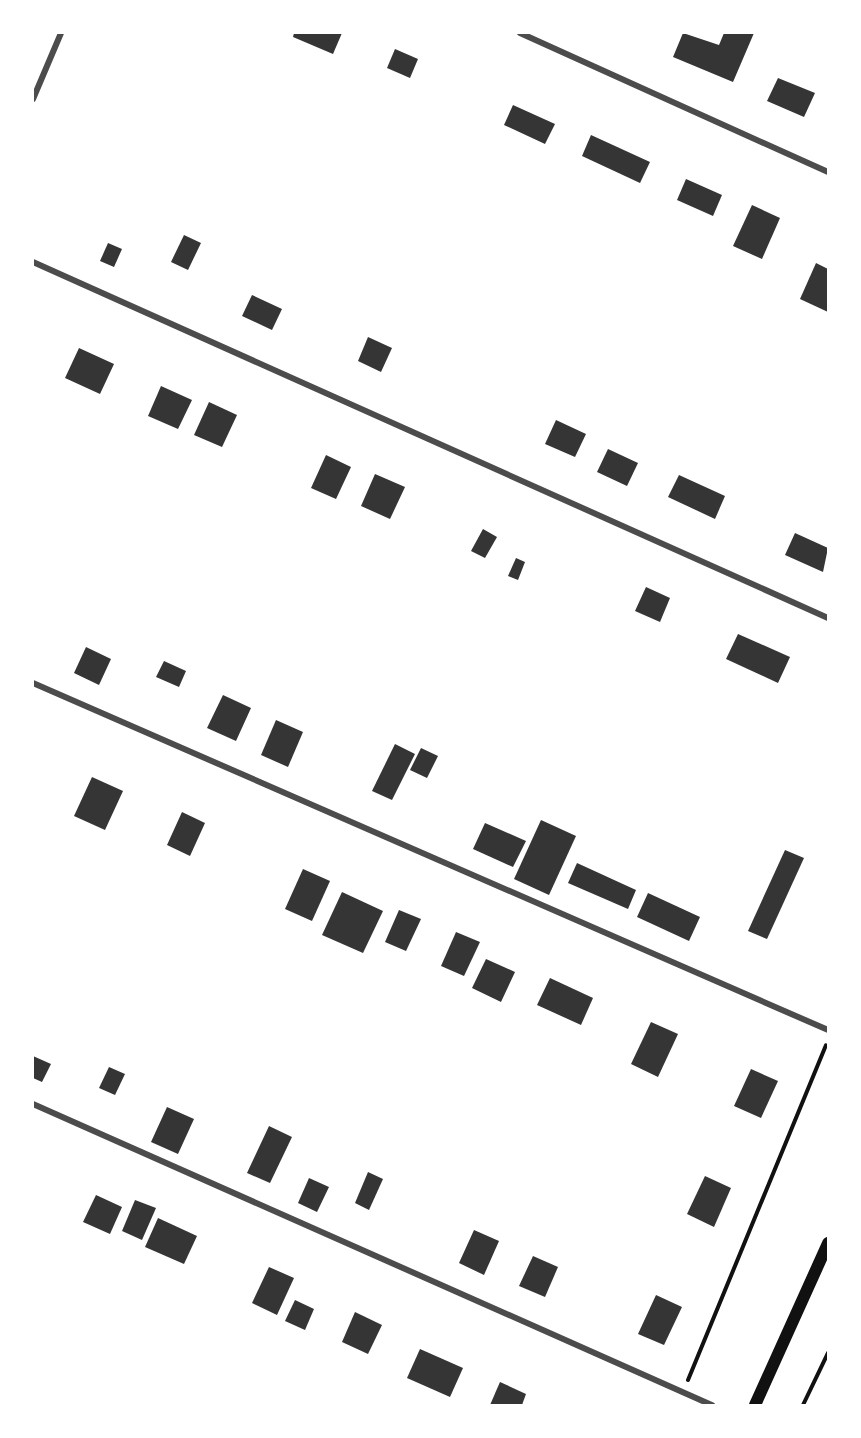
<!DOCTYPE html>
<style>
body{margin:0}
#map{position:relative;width:861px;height:1438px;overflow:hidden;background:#fff;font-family:"Playfair Display",serif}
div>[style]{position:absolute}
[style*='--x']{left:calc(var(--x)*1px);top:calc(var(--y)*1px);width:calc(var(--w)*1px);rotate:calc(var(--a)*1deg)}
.building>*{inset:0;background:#353535}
.path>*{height:4px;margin:-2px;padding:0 2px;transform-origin:2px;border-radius:2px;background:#111}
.minor>*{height:6px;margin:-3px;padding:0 3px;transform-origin:3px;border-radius:3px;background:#4c4c4c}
.secondary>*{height:12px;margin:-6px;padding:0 6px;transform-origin:6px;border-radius:6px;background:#111}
span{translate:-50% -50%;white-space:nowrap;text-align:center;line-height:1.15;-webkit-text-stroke:6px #fff;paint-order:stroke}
.frame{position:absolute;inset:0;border:34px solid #fff;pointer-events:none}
</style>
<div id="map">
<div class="building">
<i style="clip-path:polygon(294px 33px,342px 33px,333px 54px,293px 37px)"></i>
<i style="clip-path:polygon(683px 33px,719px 45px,724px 33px,754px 33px,733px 82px,673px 57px)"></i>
<i style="clip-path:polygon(395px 49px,418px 59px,410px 78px,387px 68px)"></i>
<i style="clip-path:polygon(778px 78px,815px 93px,804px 117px,767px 101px)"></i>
<i style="clip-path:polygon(513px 105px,555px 124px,545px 144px,504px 125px)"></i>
<i style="clip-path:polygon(591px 135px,650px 162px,640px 183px,582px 156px)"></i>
<i style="clip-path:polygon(686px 179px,722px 195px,713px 216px,677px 200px)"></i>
<i style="clip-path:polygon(752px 205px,780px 218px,762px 259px,733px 246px)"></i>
<i style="clip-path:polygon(184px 235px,201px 243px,188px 270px,171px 262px)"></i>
<i style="clip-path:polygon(108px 243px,122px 249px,114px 267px,100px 261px)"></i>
<i style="clip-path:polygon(816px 263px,828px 269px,828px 312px,800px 299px)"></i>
<i style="clip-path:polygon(252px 295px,282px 309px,272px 330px,242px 316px)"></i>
<i style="clip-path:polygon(368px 337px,392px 348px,381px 372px,358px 361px)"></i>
<i style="clip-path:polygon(79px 348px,114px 364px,100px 394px,65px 378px)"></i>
<i style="clip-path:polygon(161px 386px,192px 400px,178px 429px,148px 416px)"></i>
<i style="clip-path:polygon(209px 402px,237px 415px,222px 447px,194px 435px)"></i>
<i style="clip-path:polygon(556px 420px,586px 434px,575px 457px,545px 444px)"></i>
<i style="clip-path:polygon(608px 449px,638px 463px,627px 486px,597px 472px)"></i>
<i style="clip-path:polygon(326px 455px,351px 467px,336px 499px,311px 488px)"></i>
<i style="clip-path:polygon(375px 474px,405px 487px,390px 519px,361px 506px)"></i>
<i style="clip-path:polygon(679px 475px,725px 496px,715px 519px,668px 497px)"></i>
<i style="clip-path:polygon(483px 529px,497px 537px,485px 558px,471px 551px)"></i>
<i style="clip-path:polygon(795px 533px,828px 548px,823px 572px,785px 555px)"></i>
<i style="clip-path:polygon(516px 558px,525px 562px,518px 580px,508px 576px)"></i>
<i style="clip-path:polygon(646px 587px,670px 598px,660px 622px,635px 611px)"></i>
<i style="clip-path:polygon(738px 634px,790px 657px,778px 683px,726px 659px)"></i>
<i style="clip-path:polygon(86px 647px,111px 659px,99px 685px,74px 673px)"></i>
<i style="clip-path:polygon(164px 661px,186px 671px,179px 687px,156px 677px)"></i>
<i style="clip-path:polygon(223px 695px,251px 708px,236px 741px,207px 728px)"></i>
<i style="clip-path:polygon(276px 720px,303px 732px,288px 767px,261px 755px)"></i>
<i style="clip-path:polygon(395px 744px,415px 754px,392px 800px,372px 791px)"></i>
<i style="clip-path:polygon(421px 748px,438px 756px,427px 778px,410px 770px)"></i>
<i style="clip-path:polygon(92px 777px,123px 791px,105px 830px,74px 816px)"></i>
<i style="clip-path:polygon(182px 812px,205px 823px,190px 856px,167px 845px)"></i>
<i style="clip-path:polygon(541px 820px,576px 836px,549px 895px,514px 879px)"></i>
<i style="clip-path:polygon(485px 823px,526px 841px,513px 867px,473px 849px)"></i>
<i style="clip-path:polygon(785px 850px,804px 858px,767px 939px,748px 931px)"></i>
<i style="clip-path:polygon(577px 863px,636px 890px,628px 909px,568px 883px)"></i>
<i style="clip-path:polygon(303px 869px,330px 881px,312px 921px,285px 909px)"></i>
<i style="clip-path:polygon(342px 892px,383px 911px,363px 953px,322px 935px)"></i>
<i style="clip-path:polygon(648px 893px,700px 917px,689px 941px,637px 917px)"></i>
<i style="clip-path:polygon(399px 910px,421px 919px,406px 951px,385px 942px)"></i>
<i style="clip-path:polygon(456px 932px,480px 942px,464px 976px,441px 966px)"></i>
<i style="clip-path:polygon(486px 959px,515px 972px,501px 1002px,472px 988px)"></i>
<i style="clip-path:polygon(550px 978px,593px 998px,581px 1025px,537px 1005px)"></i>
<i style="clip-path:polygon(651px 1022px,678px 1034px,658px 1077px,631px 1064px)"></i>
<i style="clip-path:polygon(33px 1056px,51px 1064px,42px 1082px,33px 1078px)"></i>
<i style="clip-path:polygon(109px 1067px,125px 1074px,115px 1095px,99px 1088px)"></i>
<i style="clip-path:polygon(751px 1069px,778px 1081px,761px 1118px,734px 1106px)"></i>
<i style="clip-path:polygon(167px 1107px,194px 1119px,178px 1154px,151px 1142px)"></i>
<i style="clip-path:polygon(269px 1126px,292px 1137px,270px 1183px,247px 1173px)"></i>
<i style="clip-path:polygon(368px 1172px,383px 1179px,369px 1210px,355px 1203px)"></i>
<i style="clip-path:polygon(705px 1176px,731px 1188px,714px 1227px,687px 1214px)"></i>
<i style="clip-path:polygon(309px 1178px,329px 1187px,317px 1212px,298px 1203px)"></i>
<i style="clip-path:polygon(96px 1195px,122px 1207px,110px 1234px,83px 1222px)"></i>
<i style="clip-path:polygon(135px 1200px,156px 1208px,142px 1240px,122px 1231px)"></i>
<i style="clip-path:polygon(158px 1218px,197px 1236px,184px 1264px,145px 1247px)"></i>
<i style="clip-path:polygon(474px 1230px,499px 1241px,484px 1275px,459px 1263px)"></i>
<i style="clip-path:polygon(533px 1256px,558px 1267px,545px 1297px,519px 1286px)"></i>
<i style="clip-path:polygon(269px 1267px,294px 1278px,277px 1315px,252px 1303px)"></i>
<i style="clip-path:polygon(656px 1295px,682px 1307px,664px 1345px,638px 1334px)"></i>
<i style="clip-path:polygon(295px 1300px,314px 1309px,305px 1330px,285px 1321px)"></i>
<i style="clip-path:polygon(355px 1312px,382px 1325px,368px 1354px,342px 1342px)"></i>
<i style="clip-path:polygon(420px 1349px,463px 1368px,450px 1397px,407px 1378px)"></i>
<i style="clip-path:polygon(500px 1382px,526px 1394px,522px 1405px,490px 1405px)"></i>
</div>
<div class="path">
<i style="--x:688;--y:1380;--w:362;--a:-67.6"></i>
<i style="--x:803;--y:1405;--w:58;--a:-64.3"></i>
</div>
<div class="minor">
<i style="--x:520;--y:33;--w:338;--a:24.3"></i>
<i style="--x:33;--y:99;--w:72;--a:-67"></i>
<i style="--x:33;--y:262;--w:871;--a:24.12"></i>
<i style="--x:33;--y:683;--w:867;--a:23.58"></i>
<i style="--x:33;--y:1104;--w:743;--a:23.91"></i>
</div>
<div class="secondary">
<i style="--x:755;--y:1405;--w:178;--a:-65.7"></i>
</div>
<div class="frame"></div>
</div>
